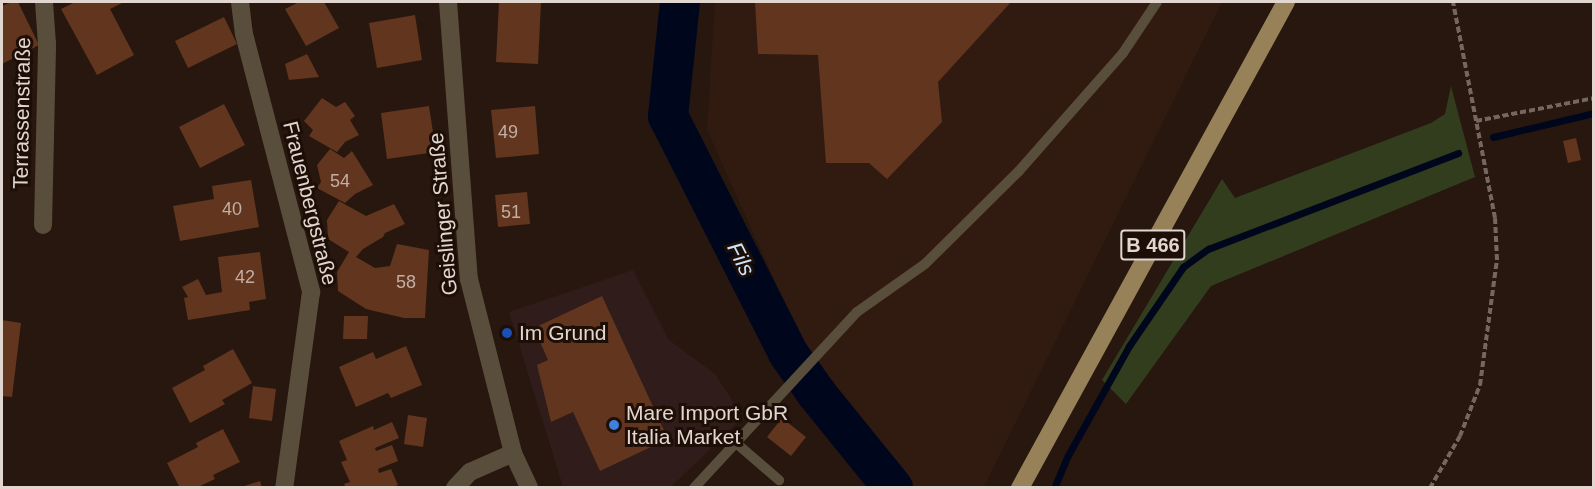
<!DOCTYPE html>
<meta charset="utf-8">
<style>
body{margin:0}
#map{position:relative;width:1595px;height:489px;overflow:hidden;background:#27170f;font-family:Arial,sans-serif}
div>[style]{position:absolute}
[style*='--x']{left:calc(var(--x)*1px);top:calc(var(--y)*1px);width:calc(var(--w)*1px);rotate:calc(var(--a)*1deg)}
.commercial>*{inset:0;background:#2f1c1b}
.built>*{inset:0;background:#311b10}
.green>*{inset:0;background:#323d1d}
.stream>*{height:7px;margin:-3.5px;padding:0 3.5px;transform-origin:3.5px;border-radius:3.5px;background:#00071d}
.river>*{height:40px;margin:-20px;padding:0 20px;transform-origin:20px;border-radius:20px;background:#00071d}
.building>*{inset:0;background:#62351e}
.path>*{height:4px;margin-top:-2px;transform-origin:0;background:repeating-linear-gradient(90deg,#756760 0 6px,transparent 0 9px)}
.lane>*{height:10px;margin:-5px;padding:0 5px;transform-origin:5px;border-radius:5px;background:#584e3b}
.street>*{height:18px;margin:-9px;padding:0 9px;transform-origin:9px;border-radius:9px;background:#584e3b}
.primary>*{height:18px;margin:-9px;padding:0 9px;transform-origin:9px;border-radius:9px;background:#968158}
.dots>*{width:16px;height:16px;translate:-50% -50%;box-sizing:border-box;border:3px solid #1d0e06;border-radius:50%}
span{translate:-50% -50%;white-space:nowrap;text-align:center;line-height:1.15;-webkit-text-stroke:6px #1d0e06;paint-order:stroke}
.number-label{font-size:18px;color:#c2aea4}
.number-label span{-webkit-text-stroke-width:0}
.shield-label span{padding:2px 4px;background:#1d0e06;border:2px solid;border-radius:4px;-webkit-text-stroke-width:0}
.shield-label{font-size:20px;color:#e2d6d1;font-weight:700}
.street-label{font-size:21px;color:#e2d6d1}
.poi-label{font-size:21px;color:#e2d6d1}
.left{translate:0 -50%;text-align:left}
.water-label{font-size:22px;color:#cce3fb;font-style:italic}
.frame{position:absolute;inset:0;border:3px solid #e2d6d1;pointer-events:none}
</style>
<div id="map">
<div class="commercial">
<i style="clip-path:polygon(633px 270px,669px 340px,715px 374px,740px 412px,737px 423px,671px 487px,563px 487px,509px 312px)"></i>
</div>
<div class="built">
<i style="clip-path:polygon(715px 2px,1222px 2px,984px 487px,905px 487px,816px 373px,707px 130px)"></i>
</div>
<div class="green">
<i style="clip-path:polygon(1451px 86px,1475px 177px,1211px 286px,1126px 404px,1102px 380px,1222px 179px,1235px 198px,1431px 123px,1445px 114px)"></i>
</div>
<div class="stream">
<i style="--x:1493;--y:137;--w:104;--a:-13.4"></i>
<i style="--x:1054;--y:488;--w:34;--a:-67"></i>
<i style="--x:1067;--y:457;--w:127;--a:-60.8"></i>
<i style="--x:1129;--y:346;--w:96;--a:-55.6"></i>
<i style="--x:1183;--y:267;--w:31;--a:-36"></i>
<i style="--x:1208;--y:249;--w:268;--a:-21"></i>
</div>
<div class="river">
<i style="--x:680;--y:2;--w:115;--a:96"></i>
<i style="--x:668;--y:116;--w:266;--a:63.1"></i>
<i style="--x:788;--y:353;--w:50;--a:54.7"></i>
<i style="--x:817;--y:394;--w:121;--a:51"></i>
</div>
<div class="building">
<i style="clip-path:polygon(12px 2px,18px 2px,39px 45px,2px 64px,2px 6px)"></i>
<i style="clip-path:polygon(75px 2px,124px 2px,110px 9px,134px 55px,97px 75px,61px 9px)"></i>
<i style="clip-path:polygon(299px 2px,324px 2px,339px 28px,306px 46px,285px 9px)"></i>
<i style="clip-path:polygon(499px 2px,541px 2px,538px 64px,496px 62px)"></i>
<i style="clip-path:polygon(755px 2px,1011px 2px,938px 82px,942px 122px,887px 179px,869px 163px,826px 163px,818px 55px,758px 54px)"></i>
<i style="clip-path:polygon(415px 15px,422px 60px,377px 68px,369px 23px)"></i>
<i style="clip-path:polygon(224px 17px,237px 44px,188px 68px,175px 41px)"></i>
<i style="clip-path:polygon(307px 54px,319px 77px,289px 80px,285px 64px)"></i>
<i style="clip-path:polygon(322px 98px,336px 107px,345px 102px,355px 116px,350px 120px,359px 135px,345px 142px,337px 152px,309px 136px,313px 130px,304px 121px)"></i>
<i style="clip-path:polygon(224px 104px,245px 145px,200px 168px,179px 127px)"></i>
<i style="clip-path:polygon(429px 106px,436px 152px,387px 159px,381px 113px)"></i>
<i style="clip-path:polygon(535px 106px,539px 154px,496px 158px,491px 110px)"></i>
<i style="clip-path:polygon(1576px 138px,1581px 160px,1568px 163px,1563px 141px)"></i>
<i style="clip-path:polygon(330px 149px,344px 158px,352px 151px,373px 185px,355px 194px,345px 203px,317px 188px,321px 182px,317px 165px)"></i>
<i style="clip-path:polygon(251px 180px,259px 227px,180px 241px,173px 206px,214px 199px,212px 186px)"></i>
<i style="clip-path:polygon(527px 192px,530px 224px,498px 227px,495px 195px)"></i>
<i style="clip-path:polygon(339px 201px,366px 216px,394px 204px,405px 224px,385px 233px,383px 237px,363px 249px,356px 257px,375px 268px,390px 266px,397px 244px,429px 250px,425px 318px,404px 318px,366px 309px,338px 291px,337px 272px,349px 252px,328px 239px,327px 220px)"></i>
<i style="clip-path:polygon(260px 252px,266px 299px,249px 302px,250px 310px,188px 320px,184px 298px,188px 297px,182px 287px,198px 279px,206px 295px,222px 292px,218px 257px)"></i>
<i style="clip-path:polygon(602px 296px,668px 439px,600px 471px,573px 412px,551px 422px,537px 365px,548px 360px,534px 328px)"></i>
<i style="clip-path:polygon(344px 316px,368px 316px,367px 339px,343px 339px)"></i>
<i style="clip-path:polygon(2px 320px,21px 323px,12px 397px,2px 396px)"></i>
<i style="clip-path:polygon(406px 346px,422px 385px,391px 398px,388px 393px,356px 407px,339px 367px,373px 352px,376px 359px)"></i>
<i style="clip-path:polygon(233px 349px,252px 383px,222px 400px,225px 404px,190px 423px,172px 388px,205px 370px,203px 366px)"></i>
<i style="clip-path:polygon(253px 386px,276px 389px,272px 421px,249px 418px)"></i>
<i style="clip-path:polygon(408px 415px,427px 418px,423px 447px,404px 444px)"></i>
<i style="clip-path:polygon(782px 418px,806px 437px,791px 456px,767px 437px)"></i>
<i style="clip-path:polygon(392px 422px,399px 438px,375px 448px,376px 451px,392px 445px,398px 461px,378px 469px,379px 473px,391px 469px,398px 485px,390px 488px,346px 488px,344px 484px,350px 482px,341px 462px,347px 460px,339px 441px,373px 426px,374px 430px)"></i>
<i style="clip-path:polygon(223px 429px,240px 462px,213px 475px,215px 479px,196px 488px,180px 488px,167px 463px,198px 447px,196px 443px)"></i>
<i style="clip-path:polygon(260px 481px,262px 488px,241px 488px,241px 487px)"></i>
</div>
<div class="path">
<i style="--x:1476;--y:121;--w:120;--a:-11"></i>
<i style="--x:1430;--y:488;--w:60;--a:-60"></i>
<i style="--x:1460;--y:436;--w:55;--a:-68.6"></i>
<i style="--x:1480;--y:385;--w:126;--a:-82.3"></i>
<i style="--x:1497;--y:260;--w:42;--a:-92.7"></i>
<i style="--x:1495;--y:218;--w:220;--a:-101"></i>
</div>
<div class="lane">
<i style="--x:736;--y:443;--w:57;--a:40.7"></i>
<i style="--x:694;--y:488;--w:240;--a:-47.2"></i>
<i style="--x:857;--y:312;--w:83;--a:-35.2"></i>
<i style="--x:925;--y:264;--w:132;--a:-44.7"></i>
<i style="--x:1019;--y:171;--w:157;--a:-48.6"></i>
<i style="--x:1123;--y:53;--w:61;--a:-56.3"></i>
</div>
<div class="street">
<i style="--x:240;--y:2;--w:32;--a:83"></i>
<i style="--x:244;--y:34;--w:267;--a:75.4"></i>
<i style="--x:311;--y:292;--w:198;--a:97.8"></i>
<i style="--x:448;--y:2;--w:278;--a:85.7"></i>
<i style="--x:469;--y:279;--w:179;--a:75.8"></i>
<i style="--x:513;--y:453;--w:38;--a:65"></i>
<i style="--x:43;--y:225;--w:181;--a:-88.7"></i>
<i style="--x:47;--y:44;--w:42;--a:-94.1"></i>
<i style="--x:455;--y:488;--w:22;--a:-47"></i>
<i style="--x:470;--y:472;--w:47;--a:-23.8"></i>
</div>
<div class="primary">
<i style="--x:1020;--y:488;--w:554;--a:-61.31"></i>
</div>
<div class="dots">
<i style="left:507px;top:333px;background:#1a4fb4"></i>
<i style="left:614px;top:425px;background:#3f7fe0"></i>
</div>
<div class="number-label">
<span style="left:508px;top:132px">49</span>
<span style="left:340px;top:181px">54</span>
<span style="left:232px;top:209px">40</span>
<span style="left:511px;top:212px">51</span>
<span style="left:245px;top:277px">42</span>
<span style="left:406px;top:282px">58</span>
</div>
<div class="shield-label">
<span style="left:1153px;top:245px">B 466</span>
</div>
<div class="street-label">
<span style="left:22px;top:113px;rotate:-89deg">Terrassenstraße</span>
<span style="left:310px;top:203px;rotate:76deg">Frauenbergstraße</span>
<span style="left:443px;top:214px;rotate:-95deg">Geislinger Straße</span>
</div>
<div class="poi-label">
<span class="left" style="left:519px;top:333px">Im Grund</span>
<span class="left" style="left:626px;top:425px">Mare Import GbR<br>Italia Market</span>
</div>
<div class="water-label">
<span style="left:741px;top:259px;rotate:63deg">Fils</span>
</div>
<div class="frame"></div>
</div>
